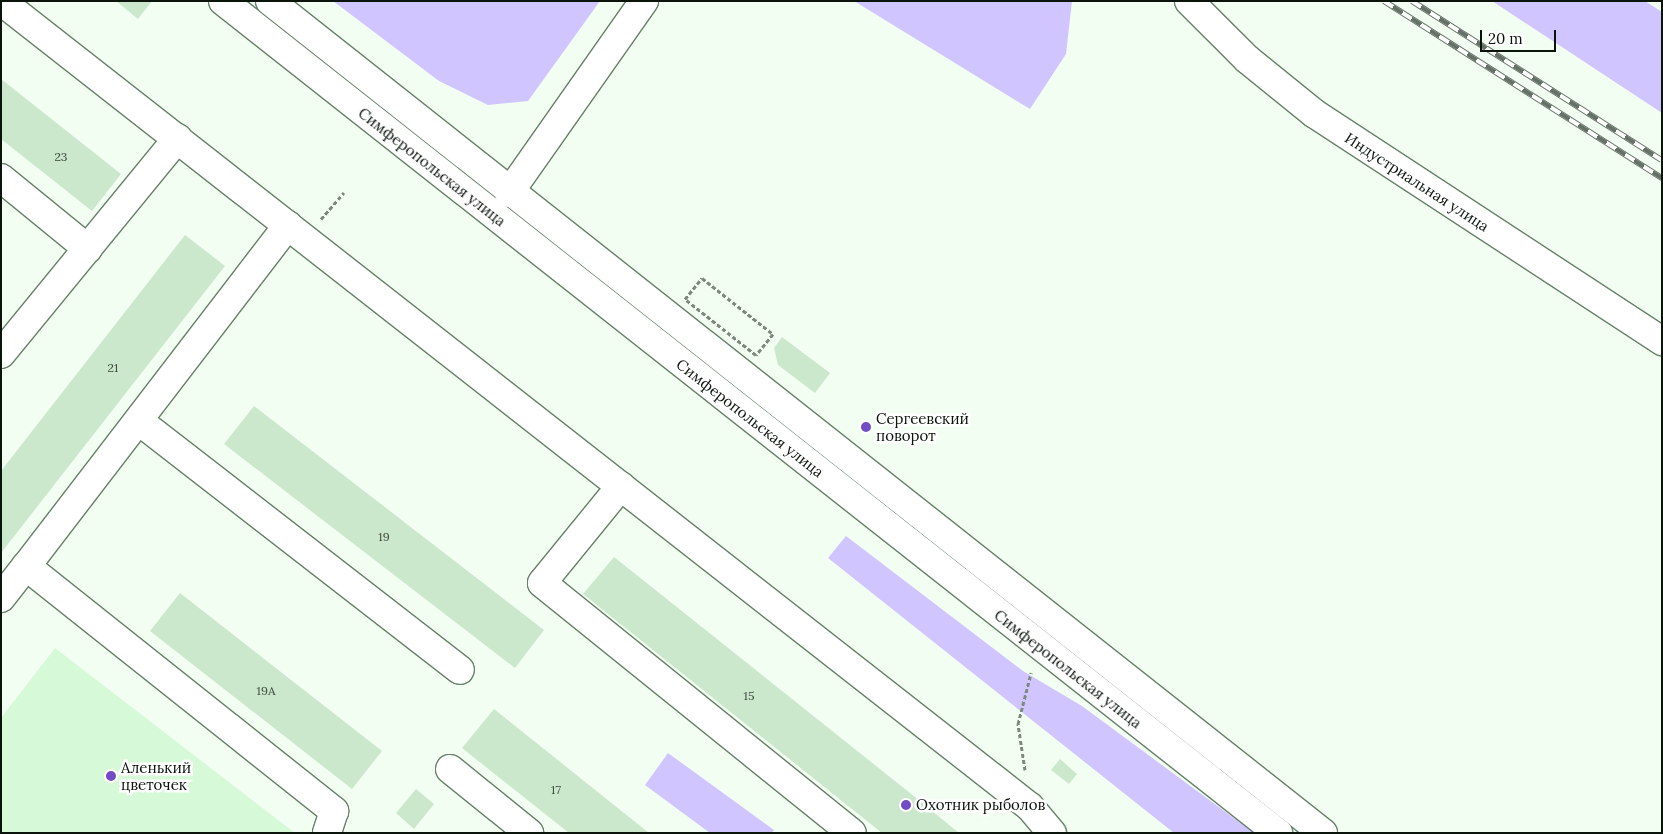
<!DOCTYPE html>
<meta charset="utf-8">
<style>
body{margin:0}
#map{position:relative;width:1663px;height:834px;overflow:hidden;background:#f3fef3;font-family:Lora,serif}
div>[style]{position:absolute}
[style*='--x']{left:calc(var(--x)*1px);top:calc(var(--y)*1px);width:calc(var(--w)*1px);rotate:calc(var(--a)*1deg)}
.built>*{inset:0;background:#d6f9d7}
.green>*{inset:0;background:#d0c5fe}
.building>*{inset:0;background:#cbe7cc}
.path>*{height:3px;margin-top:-1.5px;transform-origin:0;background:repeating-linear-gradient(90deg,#7d887e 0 4px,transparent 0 6.5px)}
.roads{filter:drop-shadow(1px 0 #678169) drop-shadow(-1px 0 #678169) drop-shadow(0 1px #678169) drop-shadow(0 -1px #678169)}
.minor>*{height:28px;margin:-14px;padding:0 14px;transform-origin:14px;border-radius:14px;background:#fff}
.major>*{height:28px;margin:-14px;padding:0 14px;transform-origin:14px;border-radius:14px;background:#fff}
.rail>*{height:5.5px;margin-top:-2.75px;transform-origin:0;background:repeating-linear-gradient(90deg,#fff 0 11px,#657066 0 22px);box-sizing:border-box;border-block:1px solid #657066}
.dots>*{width:14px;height:14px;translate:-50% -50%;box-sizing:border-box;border:2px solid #fff;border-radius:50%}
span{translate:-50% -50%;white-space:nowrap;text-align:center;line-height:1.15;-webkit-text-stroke:5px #fff;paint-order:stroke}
.number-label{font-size:12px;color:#3a493b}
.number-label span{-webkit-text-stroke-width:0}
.street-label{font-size:15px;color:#0a140b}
.poi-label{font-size:15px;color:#0a140b}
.left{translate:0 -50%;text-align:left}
.frame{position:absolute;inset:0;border:2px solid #0a140b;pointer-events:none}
.scale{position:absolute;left:1480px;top:30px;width:76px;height:22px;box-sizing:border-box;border:2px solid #0a140b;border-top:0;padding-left:6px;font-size:15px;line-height:18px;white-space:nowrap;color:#0a140b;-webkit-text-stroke:4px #fff;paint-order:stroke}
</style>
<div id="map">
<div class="built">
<i style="clip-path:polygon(55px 648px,295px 833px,1px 833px,1px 718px)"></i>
</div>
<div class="green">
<i style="clip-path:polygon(333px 1px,600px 1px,528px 101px,488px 105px,439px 81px)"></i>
<i style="clip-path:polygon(854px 1px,1072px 1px,1066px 54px,1030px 109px)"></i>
<i style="clip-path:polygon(1492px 1px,1645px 1px,1662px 12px,1662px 113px)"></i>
<i style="clip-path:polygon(846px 536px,1023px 671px,1082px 706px,1254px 833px,1174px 833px,828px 558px)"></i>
<i style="clip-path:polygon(668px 753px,774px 830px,772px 833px,710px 833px,645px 785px)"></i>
</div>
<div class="building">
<i style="clip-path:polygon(116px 1px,152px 1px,138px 19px)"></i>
<i style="clip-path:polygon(1px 79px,121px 174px,92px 211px,1px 139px)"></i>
<i style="clip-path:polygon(185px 235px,225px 266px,1px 553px,1px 471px)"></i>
<i style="clip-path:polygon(782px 337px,830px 373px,815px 393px,778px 365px,774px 348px)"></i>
<i style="clip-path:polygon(254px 406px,544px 630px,515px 668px,224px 444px)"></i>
<i style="clip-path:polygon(614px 557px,915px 797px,959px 833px,882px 833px,583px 594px)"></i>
<i style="clip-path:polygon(180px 593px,382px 751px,352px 789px,150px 631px)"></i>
<i style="clip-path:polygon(494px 709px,649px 833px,569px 833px,462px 748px)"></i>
<i style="clip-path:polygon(1060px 759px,1077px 774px,1069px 784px,1051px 770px)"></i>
<i style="clip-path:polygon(416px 789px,434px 804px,414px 829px,396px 813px)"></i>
</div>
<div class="path">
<i style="--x:321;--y:219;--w:35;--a:-49"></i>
<i style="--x:702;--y:278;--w:90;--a:38.3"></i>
<i style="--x:773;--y:334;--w:27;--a:129"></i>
<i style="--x:756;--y:355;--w:90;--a:-141.7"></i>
<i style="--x:685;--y:299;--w:27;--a:-51"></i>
<i style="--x:1025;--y:770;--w:47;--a:-98.7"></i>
<i style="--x:1018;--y:724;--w:53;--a:-75.7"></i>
</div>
<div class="roads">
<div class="minor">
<i style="--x:1;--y:1;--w:1307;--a:38.07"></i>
<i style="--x:1030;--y:807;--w:34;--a:50"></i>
<i style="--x:1;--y:178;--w:112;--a:39.2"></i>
<i style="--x:509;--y:193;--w:235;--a:-54.9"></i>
<i style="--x:288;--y:225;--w:430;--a:127.5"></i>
<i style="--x:26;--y:566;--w:394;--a:38.5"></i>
<i style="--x:334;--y:811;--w:23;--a:108"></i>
<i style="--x:1;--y:354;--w:279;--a:-50.7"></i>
<i style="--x:139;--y:421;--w:406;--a:37.8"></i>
<i style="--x:621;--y:486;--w:125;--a:129.2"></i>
<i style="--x:542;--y:583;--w:398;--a:38.9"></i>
<i style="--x:1;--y:598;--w:41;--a:-52"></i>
<i style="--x:450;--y:769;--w:102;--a:39"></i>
</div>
<div class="major">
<i style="--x:223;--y:1;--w:1344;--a:38.26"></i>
<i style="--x:270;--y:1;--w:1342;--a:38.31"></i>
<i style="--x:1189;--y:1;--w:82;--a:45"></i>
<i style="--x:1247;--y:59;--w:87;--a:39"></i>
<i style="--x:1315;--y:114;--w:415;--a:33.2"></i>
</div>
</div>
<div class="rail">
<i style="--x:1384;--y:1;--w:330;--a:32.5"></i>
<i style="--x:1412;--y:1;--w:296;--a:32.5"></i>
</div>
<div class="dots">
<i style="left:866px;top:427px;background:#714cc5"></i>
<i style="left:111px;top:776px;background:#714cc5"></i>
<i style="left:906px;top:805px;background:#714cc5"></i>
</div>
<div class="number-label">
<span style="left:61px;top:157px">23</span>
<span style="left:113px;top:368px">21</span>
<span style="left:384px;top:537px">19</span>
<span style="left:266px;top:691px">19А</span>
<span style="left:749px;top:696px">15</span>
<span style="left:556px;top:790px">17</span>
</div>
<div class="street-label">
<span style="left:432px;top:167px;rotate:38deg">Симферопольская улица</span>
<span style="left:1417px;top:182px;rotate:33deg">Индустриальная улица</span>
<span style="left:750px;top:418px;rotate:38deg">Симферопольская улица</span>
<span style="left:1068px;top:669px;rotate:38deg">Симферопольская улица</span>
</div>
<div class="poi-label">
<span class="left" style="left:876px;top:427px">Сергеевский<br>поворот</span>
<span class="left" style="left:121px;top:776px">Аленький<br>цветочек</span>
<span class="left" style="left:916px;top:805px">Охотник рыболов</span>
</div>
<div class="frame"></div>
<div class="scale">20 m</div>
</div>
